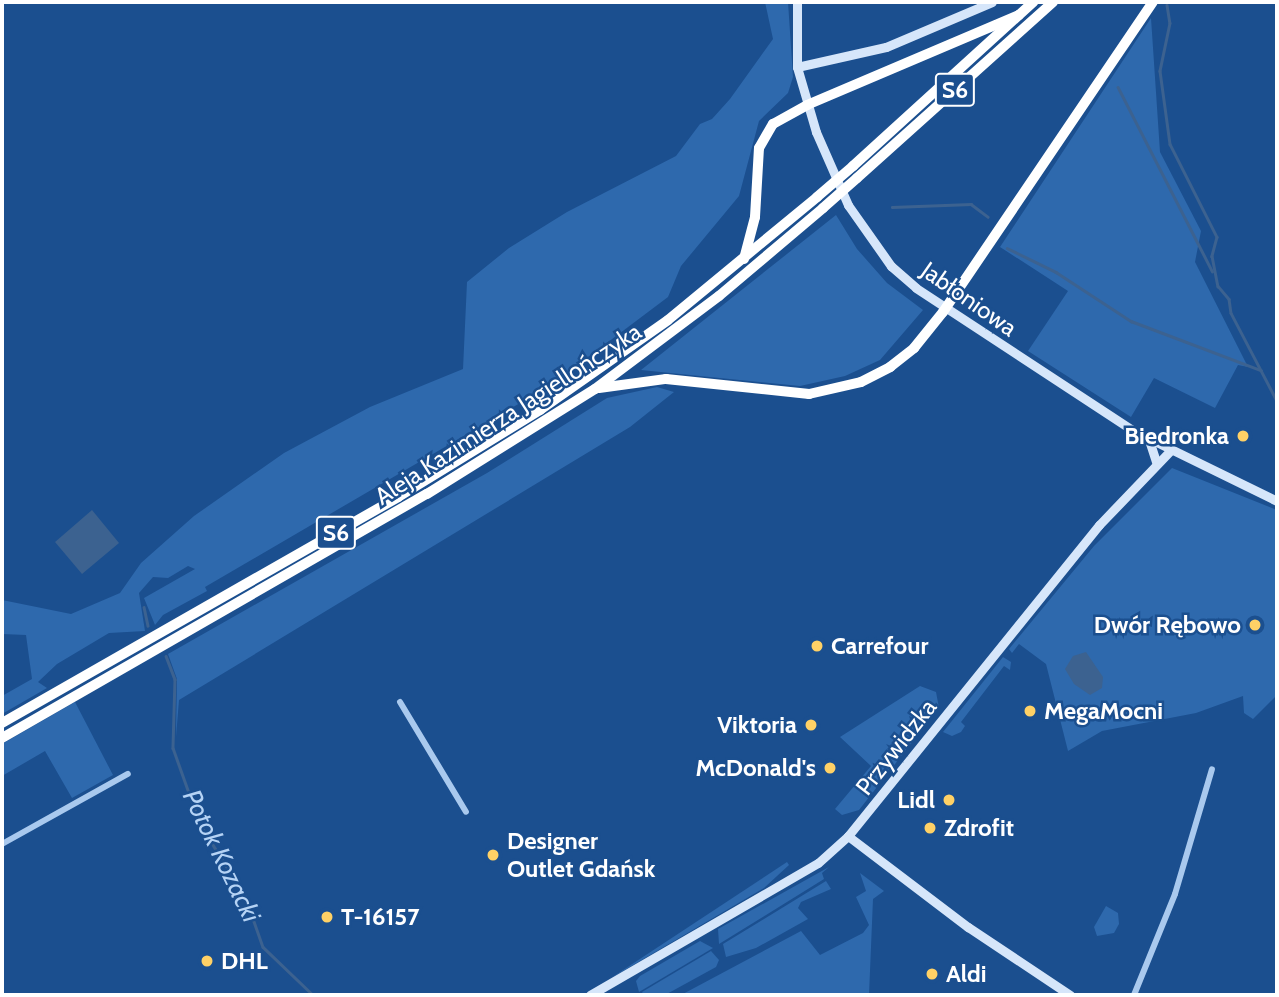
<!DOCTYPE html>
<meta charset="utf-8">
<style>
body{margin:0}
#map{position:relative;width:1279px;height:997px;overflow:hidden;background:#1b4f8f;font-family:Cabin,sans-serif}
div>[style]{position:absolute}
[style*='--x']{left:calc(var(--x)*1px);top:calc(var(--y)*1px);width:calc(var(--w)*1px);rotate:calc(var(--a)*1deg)}
.green>*{inset:0;background:#2e69ad}
.water>*{inset:0;background:#3c6290}
.stream>*{height:2.5px;margin:-1.25px;padding:0 1.25px;transform-origin:1.25px;border-radius:1.25px;background:#3c6290}
.street>*{height:6px;margin:-3px;padding:0 3px;transform-origin:3px;border-radius:3px;background:#a9c9ee}
.secondary>*{height:9px;margin:-4.5px;padding:0 4.5px;transform-origin:4.5px;border-radius:4.5px;background:#d6e6fa}
.highway>*{height:10px;margin:-5px;padding:0 5px;transform-origin:5px;border-radius:5px;background:#fff}
.highway-bridge>*{height:10px;margin:-5px;padding:0 5px;transform-origin:5px;border-radius:5px;background:#fff}
.dots>*{width:19px;height:19px;translate:-50% -50%;box-sizing:border-box;border:4px solid #1b4f8f;border-radius:50%}
span{translate:-50% -50%;white-space:nowrap;text-align:center;line-height:1.15;-webkit-text-stroke:5px #1b4f8f;paint-order:stroke}
.shield-label span{padding:2px 5px;background:#1b4f8f;border:2px solid;border-radius:5px;-webkit-text-stroke-width:0}
.shield-label{font-size:23px;color:#fff;font-weight:700}
.street-label{font-size:24px;color:#fff}
.poi-label{font-size:24px;color:#fff;font-weight:700}
.right{translate:-100% -50%;text-align:right}
.left{translate:0 -50%;text-align:left}
.water-label{font-size:26px;color:#b5d3f5;font-style:italic}
.frame{position:absolute;inset:0;border:4px solid #fff;pointer-events:none}
</style>
<div id="map">
<div class="green">
<i style="clip-path:polygon(765px 2px,788px 2px,793px 77px,788px 93px,759px 121px,739px 196px,681px 266px,668px 297px,551px 385px,205px 587px,207px 591px,163px 615px,155px 625px,144px 598px,195px 569px,188px 566px,168px 578px,153px 577px,139px 593px,145px 631px,109px 633px,57px 664px,38px 682px,47px 688px,2px 714px,2px 696px,32px 679px,26px 635px,2px 634px,2px 600px,71px 614px,120px 593px,141px 563px,194px 516px,284px 453px,370px 407px,463px 369px,467px 282px,509px 248px,567px 212px,676px 156px,700px 124px,712px 119px,730px 99px,773px 39px)"></i>
<i style="clip-path:polygon(1151px 18px,1160px 152px,1201px 231px,1195px 262px,1248px 367px,1238px 365px,1215px 408px,1154px 378px,1131px 417px,1028px 351px,1068px 291px,1000px 247px)"></i>
<i style="clip-path:polygon(836px 215px,857px 249px,887px 283px,923px 310px,880px 360px,845px 376px,800px 386px,641px 370px)"></i>
<i style="clip-path:polygon(657px 387px,674px 392px,630px 427px,179px 700px,176px 737px,177px 679px,168px 654px,487px 473px,607px 398px)"></i>
<i style="clip-path:polygon(1172px 468px,1277px 510px,1277px 695px,1253px 719px,1244px 713px,1243px 696px,1196px 713px,1102px 731px,1068px 751px,1046px 664px,1019px 644px,1012px 653px,1009px 649px,1094px 546px)"></i>
<i style="clip-path:polygon(1003px 657px,1011px 662px,1010px 670px,1004px 666px,961px 722px,965px 726px,961px 732px,952px 736px,943px 732px)"></i>
<i style="clip-path:polygon(920px 686px,936px 692px,939px 708px,859px 810px,842px 815px,835px 809px,871px 766px,840px 737px)"></i>
<i style="clip-path:polygon(75px 702px,113px 775px,72px 798px,45px 751px,2px 776px,2px 744px)"></i>
<i style="clip-path:polygon(787px 862px,789px 865px,764px 888px,611px 978px)"></i>
<i style="clip-path:polygon(829px 867px,822px 873px,824px 879px,719px 944px,718px 929px)"></i>
<i style="clip-path:polygon(860px 873px,884px 891px,873px 899px,869px 995px,681px 995px,801px 931px,820px 955px,863px 933px,869px 925px,856px 897px,866px 891px)"></i>
<i style="clip-path:polygon(826px 881px,831px 889px,801px 902px,798px 908px,808px 919px,756px 948px,726px 957px,723px 944px)"></i>
<i style="clip-path:polygon(1106px 906px,1118px 913px,1119px 924px,1114px 933px,1097px 936px,1094px 927px)"></i>
<i style="clip-path:polygon(700px 941px,713px 948px,639px 992px,636px 981px,640px 976px)"></i>
<i style="clip-path:polygon(711px 951px,719px 960px,716px 967px,665px 995px,644px 995px,642px 992px)"></i>
</div>
<div class="water">
<i style="clip-path:polygon(92px 510px,119px 543px,82px 574px,55px 542px)"></i>
<i style="clip-path:polygon(1086px 652px,1103px 677px,1102px 688px,1090px 695px,1074px 684px,1065px 669px,1073px 656px)"></i>
</div>
<div class="stream">
<i style="--x:1167;--y:5;--w:18;--a:81"></i>
<i style="--x:1170;--y:23;--w:49;--a:101.8"></i>
<i style="--x:1160;--y:71;--w:74;--a:82.2"></i>
<i style="--x:1170;--y:144;--w:104;--a:63.2"></i>
<i style="--x:1217;--y:237;--w:20;--a:105"></i>
<i style="--x:1212;--y:256;--w:31;--a:79"></i>
<i style="--x:1218;--y:286;--w:17;--a:50"></i>
<i style="--x:1229;--y:299;--w:14;--a:82"></i>
<i style="--x:1231;--y:313;--w:99;--a:62.4"></i>
<i style="--x:1118;--y:87;--w:207;--a:62.9"></i>
<i style="--x:892;--y:207;--w:79;--a:-2.2"></i>
<i style="--x:971;--y:204;--w:21;--a:37"></i>
<i style="--x:1007;--y:248;--w:55;--a:26.1"></i>
<i style="--x:1056;--y:272;--w:90;--a:33.2"></i>
<i style="--x:1131;--y:321;--w:139;--a:20.7"></i>
<i style="--x:144;--y:607;--w:19;--a:78"></i>
<i style="--x:166;--y:656;--w:25;--a:69"></i>
<i style="--x:175;--y:679;--w:69;--a:91.7"></i>
<i style="--x:173;--y:748;--w:81;--a:70.4"></i>
<i style="--x:200;--y:824;--w:85;--a:58"></i>
<i style="--x:245;--y:896;--w:54;--a:70.6"></i>
<i style="--x:263;--y:947;--w:69;--a:43.8"></i>
</div>
<div class="street">
<i style="--x:400;--y:702;--w:128;--a:59"></i>
<i style="--x:2;--y:844;--w:144;--a:-29.1"></i>
<i style="--x:1134;--y:995;--w:109;--a:-67.9"></i>
<i style="--x:1175;--y:894;--w:130;--a:-73.5"></i>
</div>
<div class="secondary">
<i style="--x:797;--y:2;--w:65;--a:90"></i>
<i style="--x:797;--y:67;--w:68;--a:73.7"></i>
<i style="--x:816;--y:132;--w:80;--a:66.3"></i>
<i style="--x:848;--y:205;--w:75;--a:54.8"></i>
<i style="--x:891;--y:266;--w:33;--a:41"></i>
<i style="--x:916;--y:288;--w:261;--a:33.3"></i>
<i style="--x:1134;--y:431;--w:159;--a:26.1"></i>
<i style="--x:797;--y:67;--w:91;--a:-12.7"></i>
<i style="--x:886;--y:47;--w:115;--a:-23"></i>
<i style="--x:1149;--y:440;--w:25;--a:72"></i>
<i style="--x:848;--y:836;--w:151;--a:37.2"></i>
<i style="--x:968;--y:927;--w:123;--a:33.7"></i>
<i style="--x:590;--y:995;--w:263;--a:-30.1"></i>
<i style="--x:818;--y:863;--w:40;--a:-42"></i>
<i style="--x:848;--y:836;--w:400;--a:-51.1"></i>
<i style="--x:1099;--y:525;--w:103;--a:-46.2"></i>
</div>
<div class="highway">
<i style="--x:853;--y:166;--w:244;--a:-42.3"></i>
<i style="--x:857;--y:178;--w:263;--a:-41.9"></i>
<i style="--x:744;--y:259;--w:43;--a:-75.3"></i>
<i style="--x:755;--y:217;--w:69;--a:-86.7"></i>
<i style="--x:759;--y:148;--w:28;--a:-60"></i>
<i style="--x:773;--y:124;--w:39;--a:-29"></i>
<i style="--x:807;--y:105;--w:230;--a:-23"></i>
<i style="--x:599;--y:388;--w:68;--a:-7.7"></i>
<i style="--x:666;--y:379;--w:144;--a:6"></i>
<i style="--x:809;--y:394;--w:53;--a:-13"></i>
<i style="--x:861;--y:382;--w:33;--a:-27"></i>
<i style="--x:890;--y:367;--w:31;--a:-38"></i>
<i style="--x:914;--y:348;--w:46;--a:-51.1"></i>
<i style="--x:943;--y:312;--w:374;--a:-55.9"></i>
<i style="--x:2;--y:723;--w:456;--a:-29.7"></i>
<i style="--x:398;--y:497;--w:167;--a:-31.5"></i>
<i style="--x:540;--y:410;--w:156;--a:-35.1"></i>
<i style="--x:668;--y:320;--w:193;--a:-39.5"></i>
<i style="--x:2;--y:738;--w:490;--a:-29.9"></i>
<i style="--x:427;--y:494;--w:198;--a:-32"></i>
<i style="--x:595;--y:389;--w:155;--a:-36.9"></i>
<i style="--x:719;--y:296;--w:136;--a:-40.2"></i>
</div>
<div class="highway-bridge">
<i style="--x:817;--y:197;--w:48;--a:-40.7"></i>
<i style="--x:823;--y:208;--w:45;--a:-41.4"></i>
</div>
<div class="dots">
<i style="left:1243px;top:436px;background:#ffd166"></i>
<i style="left:1255px;top:625px;background:#ffd166"></i>
<i style="left:817px;top:646px;background:#ffd166"></i>
<i style="left:1030px;top:711px;background:#ffd166"></i>
<i style="left:811px;top:725px;background:#ffd166"></i>
<i style="left:830px;top:768px;background:#ffd166"></i>
<i style="left:949px;top:800px;background:#ffd166"></i>
<i style="left:930px;top:828px;background:#ffd166"></i>
<i style="left:493px;top:855px;background:#ffd166"></i>
<i style="left:327px;top:917px;background:#ffd166"></i>
<i style="left:207px;top:961px;background:#ffd166"></i>
<i style="left:932px;top:974px;background:#ffd166"></i>
</div>
<div class="shield-label">
<span style="left:955px;top:90px">S6</span>
<span style="left:336px;top:533px">S6</span>
</div>
<div class="street-label">
<span style="left:969px;top:299px;rotate:35deg">Jabłoniowa</span>
<span style="left:508px;top:414px;rotate:-33deg">Aleja Kazimierza Jagiellończyka</span>
<span style="left:896px;top:747px;rotate:-52deg">Przywidzka</span>
</div>
<div class="poi-label">
<span class="right" style="left:1229px;top:436px">Biedronka</span>
<span class="right" style="left:1241px;top:625px">Dwór Rębowo</span>
<span class="left" style="left:831px;top:646px">Carrefour</span>
<span class="left" style="left:1044px;top:711px">MegaMocni</span>
<span class="right" style="left:797px;top:725px">Viktoria</span>
<span class="right" style="left:816px;top:768px">McDonald's</span>
<span class="right" style="left:935px;top:800px">Lidl</span>
<span class="left" style="left:944px;top:828px">Zdrofit</span>
<span class="left" style="left:507px;top:855px">Designer<br>Outlet Gdańsk</span>
<span class="left" style="left:341px;top:917px">T-16157</span>
<span class="left" style="left:221px;top:961px">DHL</span>
<span class="left" style="left:946px;top:974px">Aldi</span>
</div>
<div class="water-label">
<span style="left:221px;top:856px;rotate:64deg">Potok Kozacki</span>
</div>
<div class="frame"></div>
</div>
